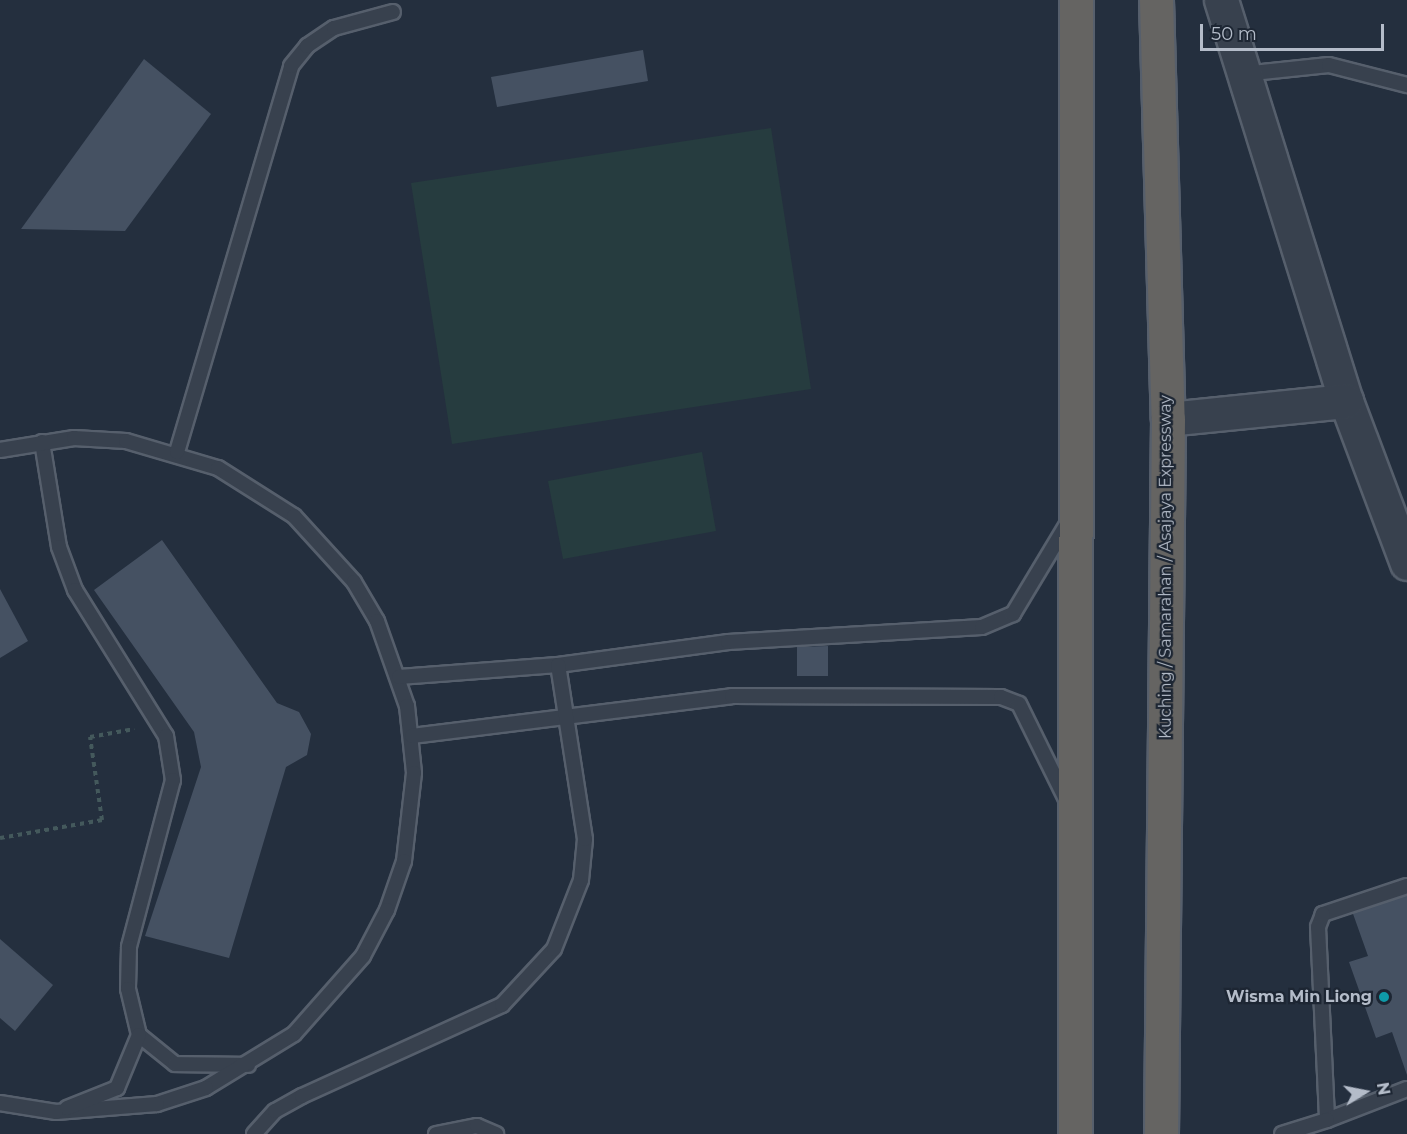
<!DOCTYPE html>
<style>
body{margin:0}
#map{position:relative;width:1407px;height:1134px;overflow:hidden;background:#242f3e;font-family:Montserrat,sans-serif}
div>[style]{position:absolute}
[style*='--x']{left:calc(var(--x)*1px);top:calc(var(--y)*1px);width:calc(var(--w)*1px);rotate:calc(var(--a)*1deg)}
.green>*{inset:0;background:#263c3f}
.building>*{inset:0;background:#455162}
.path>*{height:4px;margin-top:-2px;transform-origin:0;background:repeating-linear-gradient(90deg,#44595c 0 4.5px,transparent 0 9px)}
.roads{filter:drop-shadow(2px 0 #565f6c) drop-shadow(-2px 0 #565f6c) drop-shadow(0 2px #565f6c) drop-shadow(0 -2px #565f6c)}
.service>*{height:14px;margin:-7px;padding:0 7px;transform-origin:7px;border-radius:7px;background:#38414e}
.tertiary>*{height:33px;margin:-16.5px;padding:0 16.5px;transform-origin:16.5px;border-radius:16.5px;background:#38414e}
.trunk>*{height:33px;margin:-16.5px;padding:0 16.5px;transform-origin:16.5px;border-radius:16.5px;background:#656462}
.dots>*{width:16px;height:16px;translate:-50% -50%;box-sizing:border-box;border:3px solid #1d2633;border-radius:50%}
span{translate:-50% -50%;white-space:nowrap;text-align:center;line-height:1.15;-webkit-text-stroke:4.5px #1d2633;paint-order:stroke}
.street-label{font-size:16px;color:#b4bcc9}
.poi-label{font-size:16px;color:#b4bcc9;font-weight:700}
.right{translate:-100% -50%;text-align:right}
.north{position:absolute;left:1335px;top:1062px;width:60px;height:60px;-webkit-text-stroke:4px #1d2633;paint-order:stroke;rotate:80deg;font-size:16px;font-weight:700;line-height:24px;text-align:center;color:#b4bcc9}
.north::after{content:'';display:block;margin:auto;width:21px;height:27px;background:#b4bcc9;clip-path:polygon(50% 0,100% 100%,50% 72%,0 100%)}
.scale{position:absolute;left:1200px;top:24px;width:184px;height:27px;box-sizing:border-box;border:3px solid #b4bcc9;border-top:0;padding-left:8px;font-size:18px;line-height:21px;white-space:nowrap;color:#b4bcc9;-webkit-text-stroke:4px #1d2633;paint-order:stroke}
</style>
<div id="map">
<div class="green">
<i style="clip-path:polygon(771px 128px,811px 389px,452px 444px,411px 183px)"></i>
<i style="clip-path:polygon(702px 452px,716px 531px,563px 559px,548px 481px)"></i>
</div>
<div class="building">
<i style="clip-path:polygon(643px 50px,648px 81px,497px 107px,491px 77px)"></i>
<i style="clip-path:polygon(144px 59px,211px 114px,125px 231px,21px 229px)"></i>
<i style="clip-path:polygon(162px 540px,277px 703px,299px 712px,311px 734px,307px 755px,286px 767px,229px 958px,145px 936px,201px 767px,194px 732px,94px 590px)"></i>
<i style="clip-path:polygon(0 589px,28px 641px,0 658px)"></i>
<i style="clip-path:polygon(828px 646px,828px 676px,797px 676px,797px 647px)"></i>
<i style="clip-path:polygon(1407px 892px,1407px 1075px,1392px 1032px,1376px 1038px,1349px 962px,1368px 956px,1352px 911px)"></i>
<i style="clip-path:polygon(0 939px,53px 985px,15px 1031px,0 1018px)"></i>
</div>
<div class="path">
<i style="--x:0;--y:838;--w:104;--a:-10"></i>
<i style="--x:102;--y:820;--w:84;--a:-98.2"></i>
<i style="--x:90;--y:737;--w:45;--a:-10.3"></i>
</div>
<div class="roads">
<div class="service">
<i style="--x:1243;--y:74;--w:86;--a:-6"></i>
<i style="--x:1329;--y:65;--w:81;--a:14.4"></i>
<i style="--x:42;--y:442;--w:106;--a:80.8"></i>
<i style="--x:59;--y:547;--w:46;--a:69.6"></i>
<i style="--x:75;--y:590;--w:172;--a:58.1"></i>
<i style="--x:166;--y:736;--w:45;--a:81"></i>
<i style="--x:173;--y:780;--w:173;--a:104.8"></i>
<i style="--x:129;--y:947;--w:42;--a:91.4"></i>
<i style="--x:128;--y:989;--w:47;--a:76.6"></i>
<i style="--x:139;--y:1035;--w:46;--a:38.9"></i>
<i style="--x:175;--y:1064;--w:73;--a:0.8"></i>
<i style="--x:0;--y:450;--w:75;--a:-9.2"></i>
<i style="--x:74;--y:438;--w:52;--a:3.3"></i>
<i style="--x:126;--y:441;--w:96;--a:16.4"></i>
<i style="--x:218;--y:468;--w:90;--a:32.3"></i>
<i style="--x:294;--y:516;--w:89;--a:47.7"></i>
<i style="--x:354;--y:582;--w:45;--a:59.5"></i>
<i style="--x:377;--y:621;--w:90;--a:70.6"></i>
<i style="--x:407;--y:706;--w:67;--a:84"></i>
<i style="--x:414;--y:773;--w:89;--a:96.5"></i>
<i style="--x:404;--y:861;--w:52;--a:109.1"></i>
<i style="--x:387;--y:910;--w:52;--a:117.6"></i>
<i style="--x:363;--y:956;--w:104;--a:131.5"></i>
<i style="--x:294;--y:1034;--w:103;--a:148.5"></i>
<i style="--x:206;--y:1088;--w:52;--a:161.9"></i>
<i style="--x:157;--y:1104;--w:101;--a:175.5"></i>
<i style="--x:56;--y:1112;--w:57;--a:-170.9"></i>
<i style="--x:177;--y:452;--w:402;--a:-73.5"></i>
<i style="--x:291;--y:66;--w:26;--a:-51"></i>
<i style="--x:307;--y:46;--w:32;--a:-34"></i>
<i style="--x:334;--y:28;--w:61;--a:-15.2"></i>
<i style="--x:399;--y:677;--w:159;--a:-4.3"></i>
<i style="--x:558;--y:665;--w:172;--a:-7.7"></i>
<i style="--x:728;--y:642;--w:254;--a:-3.4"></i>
<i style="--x:982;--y:627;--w:34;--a:-23"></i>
<i style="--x:1013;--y:614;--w:105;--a:-59"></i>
<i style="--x:412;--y:736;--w:322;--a:-7.1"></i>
<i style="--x:732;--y:696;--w:269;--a:0.2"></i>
<i style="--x:1001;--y:697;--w:19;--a:21"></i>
<i style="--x:1019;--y:704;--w:106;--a:63.7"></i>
<i style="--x:1407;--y:886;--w:89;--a:161.6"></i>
<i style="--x:1323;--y:914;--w:14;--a:111"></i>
<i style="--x:1318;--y:927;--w:193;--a:87.3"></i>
<i style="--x:1327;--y:1120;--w:86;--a:-21.2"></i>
<i style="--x:67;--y:1108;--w:54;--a:-21.8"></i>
<i style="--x:117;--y:1088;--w:57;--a:-67.5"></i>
<i style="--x:254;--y:1134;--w:31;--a:-48"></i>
<i style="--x:275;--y:1111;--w:31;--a:-29"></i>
<i style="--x:302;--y:1096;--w:220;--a:-24.5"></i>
<i style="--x:502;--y:1005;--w:76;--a:-47.1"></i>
<i style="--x:554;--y:949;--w:74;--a:-68.6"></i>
<i style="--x:581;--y:880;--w:41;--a:-84.4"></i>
<i style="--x:585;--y:839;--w:176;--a:-98.8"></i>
<i style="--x:436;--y:1134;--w:42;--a:-11"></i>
<i style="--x:477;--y:1126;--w:21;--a:23"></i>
<i style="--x:1282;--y:1134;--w:47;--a:-17.3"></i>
</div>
<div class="tertiary">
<i style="--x:1221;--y:0;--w:420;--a:72.7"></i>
<i style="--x:1346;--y:401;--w:173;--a:69.4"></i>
<i style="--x:1168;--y:419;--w:179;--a:-5.8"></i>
</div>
<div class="trunk">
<i style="--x:1156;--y:0;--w:419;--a:88.4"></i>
<i style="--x:1168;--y:419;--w:715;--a:90.56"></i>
<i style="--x:1075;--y:1134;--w:1134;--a:-89.95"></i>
</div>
</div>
<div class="dots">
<i style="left:1384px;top:997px;background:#0f9aa8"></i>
</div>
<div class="street-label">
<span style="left:1166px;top:567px;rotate:-90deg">Kuching / Samarahan / Asajaya Expressway</span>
</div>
<div class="poi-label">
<span class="right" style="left:1372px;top:997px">Wisma Min Liong</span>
</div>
<div class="north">N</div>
<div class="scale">50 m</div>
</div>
